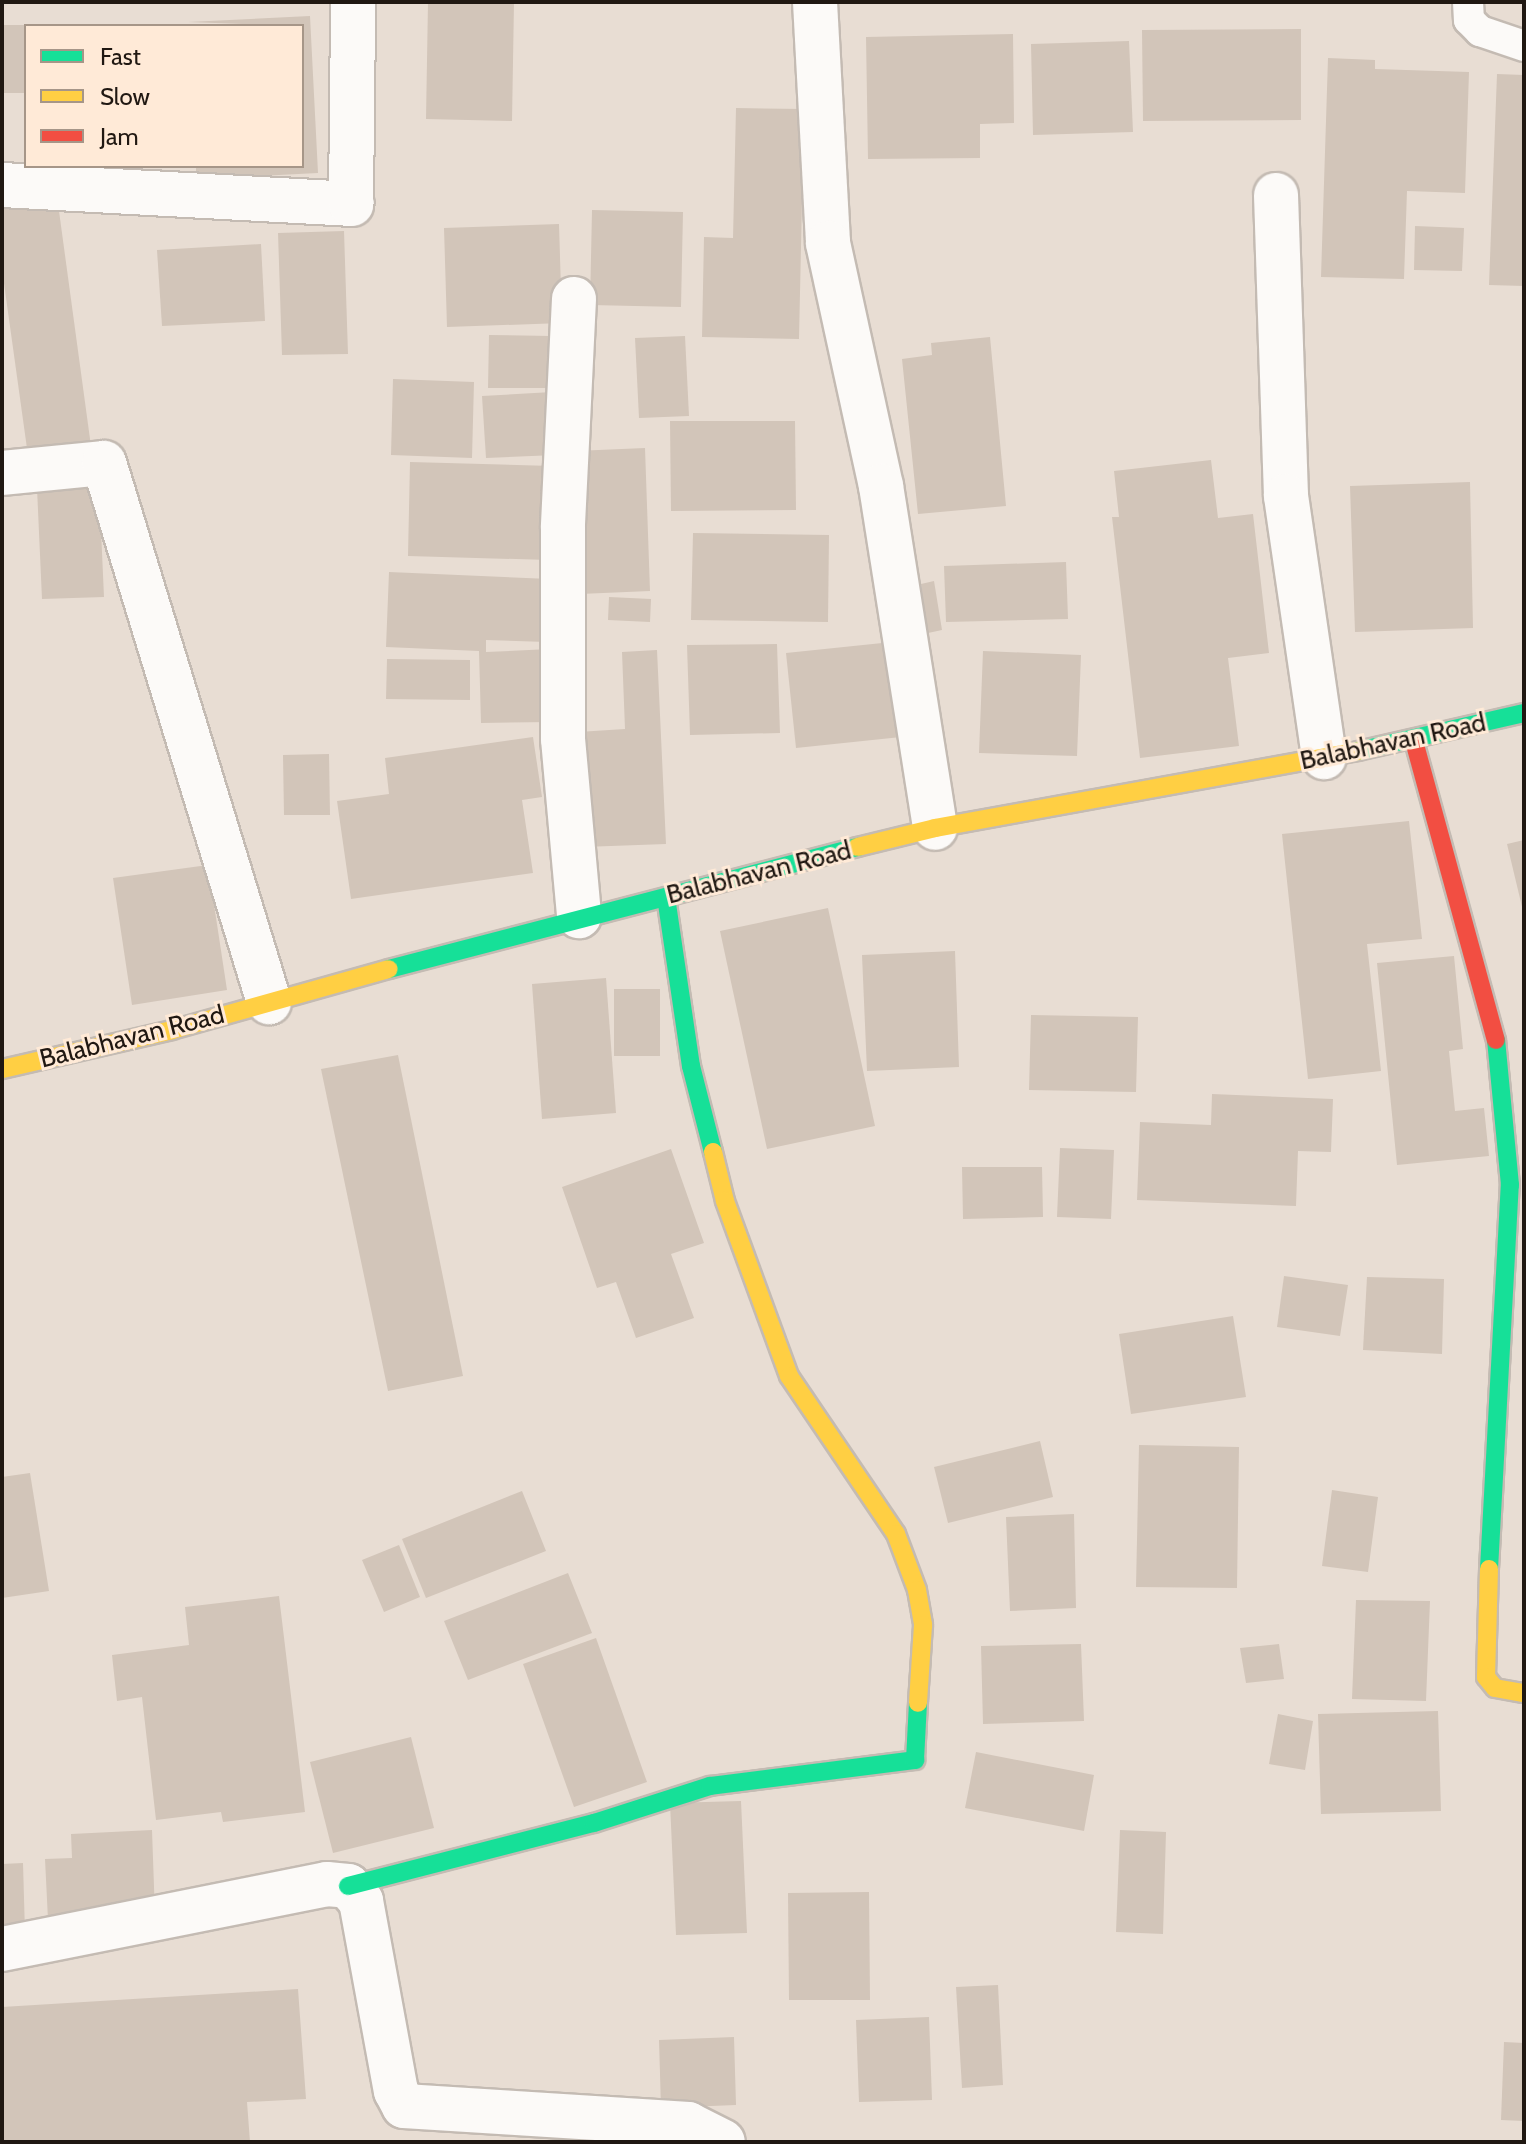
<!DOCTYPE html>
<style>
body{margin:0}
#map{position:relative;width:1526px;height:2144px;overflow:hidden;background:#e8ddd3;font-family:Cabin,sans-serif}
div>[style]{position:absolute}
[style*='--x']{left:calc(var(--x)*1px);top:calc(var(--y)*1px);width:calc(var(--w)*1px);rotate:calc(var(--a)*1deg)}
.building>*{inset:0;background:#d2c5b9}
.roads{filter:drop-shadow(2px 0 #c4bbb3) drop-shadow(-2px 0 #c4bbb3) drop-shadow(0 2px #c4bbb3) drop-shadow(0 -2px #c4bbb3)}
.lane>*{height:30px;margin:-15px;padding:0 15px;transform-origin:15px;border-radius:15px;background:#fcfaf8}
.street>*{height:44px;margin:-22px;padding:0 22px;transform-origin:22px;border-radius:22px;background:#fcfaf8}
.fast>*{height:18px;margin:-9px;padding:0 9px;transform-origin:9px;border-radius:9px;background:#16e098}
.slow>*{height:18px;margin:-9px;padding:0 9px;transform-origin:9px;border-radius:9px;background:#ffcf43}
.jam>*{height:18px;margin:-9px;padding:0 9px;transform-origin:9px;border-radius:9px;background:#f24e42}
span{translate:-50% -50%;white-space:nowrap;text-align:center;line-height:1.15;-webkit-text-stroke:6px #ffead7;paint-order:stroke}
.street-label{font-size:26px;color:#201812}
.frame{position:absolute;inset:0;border:4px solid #201812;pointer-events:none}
.legend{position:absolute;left:24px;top:24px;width:280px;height:144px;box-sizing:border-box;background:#ffead7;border:2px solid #a69688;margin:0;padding:10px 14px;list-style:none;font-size:24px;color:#201812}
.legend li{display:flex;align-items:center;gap:16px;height:40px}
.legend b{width:40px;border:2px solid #a69688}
</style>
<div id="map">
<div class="building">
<i style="clip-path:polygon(428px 2px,514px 2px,512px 121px,426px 119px)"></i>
<i style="clip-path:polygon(310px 16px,318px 173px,196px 179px,196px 166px,302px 166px,302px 26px,188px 22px)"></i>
<i style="clip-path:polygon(2px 25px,26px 25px,26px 93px,2px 93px)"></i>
<i style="clip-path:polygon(1301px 29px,1301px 120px,1143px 121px,1142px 30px)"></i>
<i style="clip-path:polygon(1013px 34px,1014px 123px,980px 124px,980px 158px,868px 159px,866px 37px)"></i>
<i style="clip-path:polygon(1129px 41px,1133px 132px,1033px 135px,1031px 44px)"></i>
<i style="clip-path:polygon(1328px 58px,1375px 60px,1375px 69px,1469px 72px,1465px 193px,1407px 191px,1404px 279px,1321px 277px)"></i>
<i style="clip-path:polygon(1497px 74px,1524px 75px,1524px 286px,1489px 285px)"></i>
<i style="clip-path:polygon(736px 108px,804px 109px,799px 339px,702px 337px,704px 237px,733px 238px)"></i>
<i style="clip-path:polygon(56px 189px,93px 461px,30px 470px,2px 269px,2px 197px)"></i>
<i style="clip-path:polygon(592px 210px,683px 212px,681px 307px,590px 305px)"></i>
<i style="clip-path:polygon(559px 224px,562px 323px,447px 327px,444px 228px)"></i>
<i style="clip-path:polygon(1415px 226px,1464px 228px,1462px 271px,1414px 270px)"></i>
<i style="clip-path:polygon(344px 231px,348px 354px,282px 355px,278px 233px)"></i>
<i style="clip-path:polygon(261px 244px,265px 321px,162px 326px,157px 250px)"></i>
<i style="clip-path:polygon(489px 335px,551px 336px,550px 388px,488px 388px)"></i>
<i style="clip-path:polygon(685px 336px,689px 416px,639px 418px,635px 338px)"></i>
<i style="clip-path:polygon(990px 337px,1006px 506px,918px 514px,902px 359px,932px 355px,931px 343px)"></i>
<i style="clip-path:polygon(393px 379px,474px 382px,472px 458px,391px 455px)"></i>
<i style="clip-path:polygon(552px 392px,555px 455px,486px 458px,482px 396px)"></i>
<i style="clip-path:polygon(670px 421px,795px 421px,796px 510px,671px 511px)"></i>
<i style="clip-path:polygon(645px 448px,650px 591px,580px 594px,575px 451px)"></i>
<i style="clip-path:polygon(1211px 460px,1218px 518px,1253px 514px,1269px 653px,1228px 658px,1239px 746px,1140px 758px,1112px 517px,1119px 517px,1114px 471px)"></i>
<i style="clip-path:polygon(410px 462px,552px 466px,549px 560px,408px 556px)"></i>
<i style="clip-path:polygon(1470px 482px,1473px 628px,1355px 632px,1350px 486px)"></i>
<i style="clip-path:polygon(99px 485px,104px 597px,42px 599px,37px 488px)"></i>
<i style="clip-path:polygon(693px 533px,829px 535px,828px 622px,691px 620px)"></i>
<i style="clip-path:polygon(1066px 562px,1068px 619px,946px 622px,944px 566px)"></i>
<i style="clip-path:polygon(389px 572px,550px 579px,547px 642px,486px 640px,486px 652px,550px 649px,552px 722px,481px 723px,479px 651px,386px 647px)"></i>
<i style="clip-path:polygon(934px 581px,942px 630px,928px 633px,921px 584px)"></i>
<i style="clip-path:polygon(609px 597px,651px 599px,650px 622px,608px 620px)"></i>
<i style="clip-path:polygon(892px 642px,901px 737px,796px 748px,786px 653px)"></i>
<i style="clip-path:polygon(777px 644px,780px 733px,690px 735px,687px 645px)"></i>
<i style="clip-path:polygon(657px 650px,666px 844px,583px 847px,578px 732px,625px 729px,622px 652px)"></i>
<i style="clip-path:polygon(983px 651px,1081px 655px,1077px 756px,979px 753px)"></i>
<i style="clip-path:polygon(387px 659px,470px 660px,470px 700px,386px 699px)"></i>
<i style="clip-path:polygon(533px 737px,542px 797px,522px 800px,533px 873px,351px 899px,337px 801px,389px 794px,385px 758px)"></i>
<i style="clip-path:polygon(329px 754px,330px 815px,284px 815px,283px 755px)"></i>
<i style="clip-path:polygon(1409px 821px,1422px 939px,1367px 944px,1381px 1071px,1308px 1079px,1282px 834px)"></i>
<i style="clip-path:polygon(1524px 840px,1524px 911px,1523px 911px,1507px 844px)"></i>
<i style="clip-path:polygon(208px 865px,227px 990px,132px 1005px,113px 878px)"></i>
<i style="clip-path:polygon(828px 908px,875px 1126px,767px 1149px,720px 931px)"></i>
<i style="clip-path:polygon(955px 951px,959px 1067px,867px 1071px,862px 955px)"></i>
<i style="clip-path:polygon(1454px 956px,1463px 1049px,1449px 1051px,1455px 1111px,1484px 1108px,1489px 1156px,1397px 1165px,1377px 963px)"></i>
<i style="clip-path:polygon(606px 978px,616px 1113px,542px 1119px,532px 984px)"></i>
<i style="clip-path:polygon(614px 989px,660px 989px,660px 1056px,614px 1056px)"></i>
<i style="clip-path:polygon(1031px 1015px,1138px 1017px,1136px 1092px,1029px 1090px)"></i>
<i style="clip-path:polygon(398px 1055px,463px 1376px,388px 1391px,321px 1069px)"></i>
<i style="clip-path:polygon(1212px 1094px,1333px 1099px,1331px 1152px,1298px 1151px,1296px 1206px,1137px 1200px,1140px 1122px,1211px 1125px)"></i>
<i style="clip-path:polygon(1060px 1148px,1114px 1150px,1111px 1219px,1057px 1217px)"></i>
<i style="clip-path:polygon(671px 1149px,704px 1243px,671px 1254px,694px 1318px,636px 1338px,616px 1282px,597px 1288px,562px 1187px)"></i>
<i style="clip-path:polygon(962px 1167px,1042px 1167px,1043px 1217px,963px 1219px)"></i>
<i style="clip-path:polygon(1284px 1276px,1348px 1285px,1340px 1336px,1277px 1327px)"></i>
<i style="clip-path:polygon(1367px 1277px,1444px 1279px,1442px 1354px,1363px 1350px)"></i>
<i style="clip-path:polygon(1233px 1316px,1246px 1397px,1131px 1414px,1119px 1334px)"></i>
<i style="clip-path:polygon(1040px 1441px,1053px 1497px,948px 1523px,934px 1467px)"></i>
<i style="clip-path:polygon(1139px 1445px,1239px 1447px,1237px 1588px,1136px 1587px)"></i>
<i style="clip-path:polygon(30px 1473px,49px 1591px,2px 1598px,2px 1477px)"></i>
<i style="clip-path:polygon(1332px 1490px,1378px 1497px,1368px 1572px,1322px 1566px)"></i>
<i style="clip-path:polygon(522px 1491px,546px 1551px,426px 1598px,402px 1539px)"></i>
<i style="clip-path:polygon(1074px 1514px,1076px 1608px,1010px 1611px,1006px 1517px)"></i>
<i style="clip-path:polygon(399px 1545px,420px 1597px,384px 1612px,362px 1560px)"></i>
<i style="clip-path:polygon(568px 1573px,592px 1633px,468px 1680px,444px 1621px)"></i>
<i style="clip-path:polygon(279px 1596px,305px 1812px,223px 1822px,221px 1812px,156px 1820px,142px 1697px,117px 1701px,112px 1655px,189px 1645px,185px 1607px)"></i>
<i style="clip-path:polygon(1356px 1600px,1430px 1601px,1426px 1701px,1352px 1699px)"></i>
<i style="clip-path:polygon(596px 1638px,647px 1782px,574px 1807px,523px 1664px)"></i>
<i style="clip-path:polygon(1081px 1644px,1084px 1721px,983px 1724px,981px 1646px)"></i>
<i style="clip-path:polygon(1279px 1644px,1284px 1679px,1246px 1683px,1240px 1648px)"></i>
<i style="clip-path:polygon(1438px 1711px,1441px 1811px,1321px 1814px,1318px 1714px)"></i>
<i style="clip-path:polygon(1278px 1714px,1313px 1721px,1305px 1770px,1269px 1764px)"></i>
<i style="clip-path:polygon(411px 1737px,434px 1828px,333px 1853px,310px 1762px)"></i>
<i style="clip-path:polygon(976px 1752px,1094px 1775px,1084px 1831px,965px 1808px)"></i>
<i style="clip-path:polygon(741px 1801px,747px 1933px,676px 1935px,670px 1803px)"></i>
<i style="clip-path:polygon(152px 1830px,155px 1915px,48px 1920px,45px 1859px,72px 1858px,71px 1834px)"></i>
<i style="clip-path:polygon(1120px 1830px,1166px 1832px,1163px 1934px,1116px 1932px)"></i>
<i style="clip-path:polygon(23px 1863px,25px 1933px,2px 1933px,2px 1864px)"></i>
<i style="clip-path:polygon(869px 1892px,870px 2000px,789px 2000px,788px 1893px)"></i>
<i style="clip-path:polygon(998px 1985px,1003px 2085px,962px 2088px,956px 1987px)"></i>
<i style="clip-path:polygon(298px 1989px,306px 2099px,247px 2102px,250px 2142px,2px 2142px,2px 2007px)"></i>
<i style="clip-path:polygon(929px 2017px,932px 2100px,859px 2102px,856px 2020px)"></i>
<i style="clip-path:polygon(734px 2037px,736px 2105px,661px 2108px,659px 2040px)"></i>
<i style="clip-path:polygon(1504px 2042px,1524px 2043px,1524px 2121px,1501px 2120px)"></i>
</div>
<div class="roads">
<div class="lane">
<i style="--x:1468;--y:2;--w:18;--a:87"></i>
<i style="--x:1469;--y:20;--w:16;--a:45"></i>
<i style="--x:1480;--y:31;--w:46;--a:18.8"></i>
</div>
<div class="street">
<i style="--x:815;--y:2;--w:241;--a:86.9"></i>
<i style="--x:828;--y:243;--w:249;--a:77.7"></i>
<i style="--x:881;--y:486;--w:346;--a:81"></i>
<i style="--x:2;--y:185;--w:350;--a:3.1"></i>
<i style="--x:351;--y:204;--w:202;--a:-89.4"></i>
<i style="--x:1276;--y:195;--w:301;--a:88.1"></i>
<i style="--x:1286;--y:496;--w:264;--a:81.7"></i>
<i style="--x:574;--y:299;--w:229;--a:92.8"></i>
<i style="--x:563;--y:528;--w:211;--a:90"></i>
<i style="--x:563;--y:739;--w:178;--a:84.8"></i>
<i style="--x:2;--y:473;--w:102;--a:-5.6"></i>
<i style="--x:104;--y:463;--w:564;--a:72.98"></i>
<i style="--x:2;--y:1949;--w:331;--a:-11.3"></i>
<i style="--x:327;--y:1884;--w:21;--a:5"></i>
<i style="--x:348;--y:1886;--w:20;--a:49"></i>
<i style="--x:361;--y:1901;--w:193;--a:79.6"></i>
<i style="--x:396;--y:2091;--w:17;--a:62"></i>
<i style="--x:404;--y:2106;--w:285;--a:3.6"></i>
<i style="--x:688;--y:2124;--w:39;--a:27"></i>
</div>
<div class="fast">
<i style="--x:1358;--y:751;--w:170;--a:-12.9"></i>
<i style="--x:666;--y:897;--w:171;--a:81.6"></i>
<i style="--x:691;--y:1066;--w:89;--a:75.7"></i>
<i style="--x:389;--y:969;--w:484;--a:-14.6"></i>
<i style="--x:1489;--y:1569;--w:385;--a:-86.9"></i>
<i style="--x:1510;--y:1185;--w:146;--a:-95.5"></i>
<i style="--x:348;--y:1886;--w:254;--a:-14.4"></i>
<i style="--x:594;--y:1823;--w:122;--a:-17.7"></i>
<i style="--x:710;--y:1786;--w:207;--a:-7.2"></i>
<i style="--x:915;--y:1760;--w:57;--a:-87"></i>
</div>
<div class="slow">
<i style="--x:857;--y:847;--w:80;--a:-13.7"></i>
<i style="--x:935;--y:828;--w:430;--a:-10.3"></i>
<i style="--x:2;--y:1069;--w:174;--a:-12.9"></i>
<i style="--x:172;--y:1030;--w:225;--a:-15.7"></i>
<i style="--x:713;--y:1152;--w:50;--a:76.2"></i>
<i style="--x:725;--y:1201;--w:186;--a:69.9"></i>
<i style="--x:789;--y:1376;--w:191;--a:55.9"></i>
<i style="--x:896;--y:1534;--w:60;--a:69.4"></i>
<i style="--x:917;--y:1590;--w:36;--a:80"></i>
<i style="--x:923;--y:1625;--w:78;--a:93.7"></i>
<i style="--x:1489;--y:1569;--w:108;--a:91.6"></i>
<i style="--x:1486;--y:1677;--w:14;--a:51"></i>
<i style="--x:1495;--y:1688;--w:29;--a:10"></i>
</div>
<div class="jam">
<i style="--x:1414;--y:741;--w:310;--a:74.7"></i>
</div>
</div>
<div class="street-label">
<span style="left:1393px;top:742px;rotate:-12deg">Balabhavan Road</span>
<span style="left:759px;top:873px;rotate:-14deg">Balabhavan Road</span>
<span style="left:132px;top:1037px;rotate:-14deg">Balabhavan Road</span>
</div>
<div class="frame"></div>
<ul class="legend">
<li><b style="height:10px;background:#16e098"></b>Fast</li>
<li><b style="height:10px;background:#ffcf43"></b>Slow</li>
<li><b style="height:10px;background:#f24e42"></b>Jam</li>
</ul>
</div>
